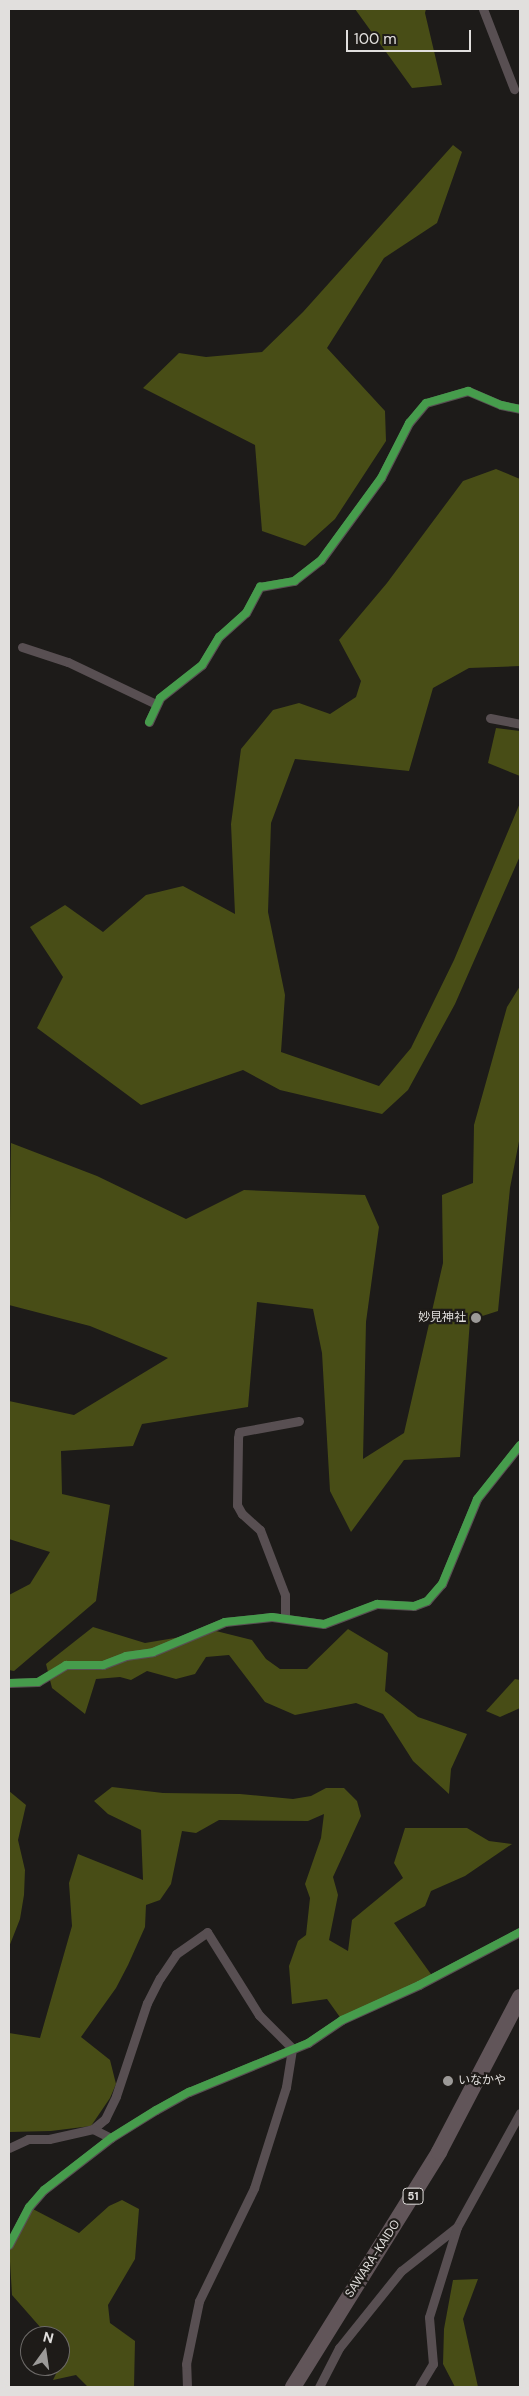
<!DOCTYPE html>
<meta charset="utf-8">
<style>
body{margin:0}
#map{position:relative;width:529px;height:2396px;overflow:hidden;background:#1d1b19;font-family:"DM Sans","Noto Sans JP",sans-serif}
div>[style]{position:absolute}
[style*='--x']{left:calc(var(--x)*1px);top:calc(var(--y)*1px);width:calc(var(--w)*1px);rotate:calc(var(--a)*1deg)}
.forest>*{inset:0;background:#484d16}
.street>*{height:9px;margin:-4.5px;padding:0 4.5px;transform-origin:4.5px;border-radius:4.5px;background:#584f52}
.highway>*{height:16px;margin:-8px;padding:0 8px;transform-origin:8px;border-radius:8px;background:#615559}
.cycleway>*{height:8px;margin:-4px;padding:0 4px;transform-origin:4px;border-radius:4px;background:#469c4c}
.dots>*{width:14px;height:14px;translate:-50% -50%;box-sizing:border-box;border:2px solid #1e1b18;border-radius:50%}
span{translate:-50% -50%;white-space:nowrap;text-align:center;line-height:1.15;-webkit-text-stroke:4.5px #1e1b18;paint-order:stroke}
.shield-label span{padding:1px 4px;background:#1e1b18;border:1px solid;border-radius:4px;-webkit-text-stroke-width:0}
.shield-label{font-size:11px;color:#e1dfdd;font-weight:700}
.poi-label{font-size:12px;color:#e1dfdd}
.right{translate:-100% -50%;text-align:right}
.left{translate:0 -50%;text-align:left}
.street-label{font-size:12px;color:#e1dfdd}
.frame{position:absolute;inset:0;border:10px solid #e1dfdd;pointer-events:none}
.north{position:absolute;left:20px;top:2326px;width:50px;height:50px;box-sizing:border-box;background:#1e1b18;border:1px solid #6c6967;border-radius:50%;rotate:14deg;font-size:14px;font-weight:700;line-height:20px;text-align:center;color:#e1dfdd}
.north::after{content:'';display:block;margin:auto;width:18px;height:22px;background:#9c9a98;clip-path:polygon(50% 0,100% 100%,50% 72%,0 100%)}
.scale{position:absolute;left:346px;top:30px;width:125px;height:22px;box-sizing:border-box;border:2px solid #e1dfdd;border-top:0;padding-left:6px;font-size:15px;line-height:18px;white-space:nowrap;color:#e1dfdd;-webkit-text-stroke:4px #1e1b18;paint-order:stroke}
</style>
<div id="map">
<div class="forest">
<i style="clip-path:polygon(355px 9px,426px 9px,425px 13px,442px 85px,412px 88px)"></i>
<i style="clip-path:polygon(453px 145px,462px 152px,437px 223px,384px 258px,327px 348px,385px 411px,386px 441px,335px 519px,305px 546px,262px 531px,255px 445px,143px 388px,179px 353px,206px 357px,262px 352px,303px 312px)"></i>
<i style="clip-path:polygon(496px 469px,520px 479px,520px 666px,469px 668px,433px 688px,409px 771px,295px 759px,271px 823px,268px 912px,285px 995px,281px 1052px,379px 1086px,411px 1048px,454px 960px,520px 803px,520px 856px,455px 1004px,408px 1090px,382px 1114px,280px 1090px,243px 1070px,141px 1105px,37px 1028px,63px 977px,30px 927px,65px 905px,103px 932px,146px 895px,183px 886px,235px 914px,231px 824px,241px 749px,273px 710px,299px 703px,330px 714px,356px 697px,361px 681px,339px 640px,387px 583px,463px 481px)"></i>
<i style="clip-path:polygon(496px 728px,520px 731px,520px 776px,488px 763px)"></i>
<i style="clip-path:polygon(520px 986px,520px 1136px,510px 1188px,498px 1311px,470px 1320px,460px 1457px,404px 1460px,351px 1532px,330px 1491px,322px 1353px,313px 1309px,257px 1302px,248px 1407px,142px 1424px,133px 1446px,61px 1451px,62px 1494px,110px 1505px,96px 1601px,14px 1671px,9px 1670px,9px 1595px,30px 1584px,50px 1552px,9px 1539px,9px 1401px,74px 1415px,168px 1358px,90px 1326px,9px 1305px,11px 1143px,97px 1176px,186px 1219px,244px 1190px,365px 1195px,379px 1227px,366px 1322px,363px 1459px,404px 1433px,443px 1263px,442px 1195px,473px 1183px,474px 1125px,507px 1007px)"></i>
<i style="clip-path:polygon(93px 1627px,145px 1643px,216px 1631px,252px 1640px,266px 1659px,280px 1669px,307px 1669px,348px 1629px,388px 1653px,385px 1691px,418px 1717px,467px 1734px,451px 1769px,449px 1794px,413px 1761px,383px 1714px,356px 1703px,295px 1715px,265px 1702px,229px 1655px,206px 1657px,195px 1674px,176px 1679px,147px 1671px,131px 1680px,120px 1677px,96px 1679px,85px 1714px,52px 1688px,46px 1664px)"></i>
<i style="clip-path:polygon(515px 1679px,520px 1680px,520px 1708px,500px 1717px,486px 1711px)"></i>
<i style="clip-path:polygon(112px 1787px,163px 1793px,240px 1794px,293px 1799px,311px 1796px,326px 1788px,344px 1788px,357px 1801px,361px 1816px,333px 1877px,338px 1895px,329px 1940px,348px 1951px,352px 1920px,403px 1878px,394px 1863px,405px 1828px,467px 1828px,489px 1841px,512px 1844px,465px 1876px,431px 1891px,425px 1906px,394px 1923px,433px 1977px,342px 2020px,327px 1999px,292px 2004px,289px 1966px,298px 1941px,306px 1935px,310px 1898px,305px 1884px,321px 1838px,324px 1814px,308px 1821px,219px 1820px,196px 1833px,182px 1831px,171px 1884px,160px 1900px,146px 1905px,145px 1927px,128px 1965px,116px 1988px,81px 2037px,110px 2060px,116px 2084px,110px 2098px,91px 2126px,51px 2131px,9px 2132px,9px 2033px,40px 2038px,72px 1926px,69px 1883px,78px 1854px,143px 1880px,141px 1830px,108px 1814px,94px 1801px)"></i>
<i style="clip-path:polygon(9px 1791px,26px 1805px,18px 1840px,25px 1870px,24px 1895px,20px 1919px,9px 1947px)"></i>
<i style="clip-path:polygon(122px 2200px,139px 2209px,135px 2259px,108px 2305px,110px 2323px,135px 2341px,134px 2387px,88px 2387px,76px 2375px,53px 2380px,65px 2355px,60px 2349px,60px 2336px,48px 2336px,12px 2295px,9px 2245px,29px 2207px,79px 2233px,109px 2206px)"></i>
<i style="clip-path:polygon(478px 2279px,463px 2319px,478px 2387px,455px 2387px,443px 2364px,444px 2329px,453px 2280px)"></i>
</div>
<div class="street">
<i style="--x:483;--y:9;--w:86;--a:68.8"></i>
<i style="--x:22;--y:647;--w:48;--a:18.1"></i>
<i style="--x:68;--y:662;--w:98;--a:25.5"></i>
<i style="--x:490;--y:718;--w:31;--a:11"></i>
<i style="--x:149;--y:722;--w:26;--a:-65"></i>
<i style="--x:160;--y:698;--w:53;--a:-38.2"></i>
<i style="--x:202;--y:665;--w:33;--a:-59"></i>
<i style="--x:219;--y:637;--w:36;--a:-42"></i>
<i style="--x:246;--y:613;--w:30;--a:-62"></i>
<i style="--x:260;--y:587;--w:35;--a:-10"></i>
<i style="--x:294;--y:581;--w:34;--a:-38"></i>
<i style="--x:321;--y:560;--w:102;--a:-53.8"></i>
<i style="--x:381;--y:478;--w:62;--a:-63"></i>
<i style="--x:409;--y:423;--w:26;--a:-50"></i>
<i style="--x:426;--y:403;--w:44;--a:-15.9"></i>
<i style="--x:468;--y:391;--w:36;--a:23"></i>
<i style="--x:501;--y:405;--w:19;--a:12"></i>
<i style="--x:285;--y:1618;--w:23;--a:-90"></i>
<i style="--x:285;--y:1595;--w:70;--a:-111"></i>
<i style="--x:260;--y:1530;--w:24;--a:-138"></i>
<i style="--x:242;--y:1514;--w:10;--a:-119"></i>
<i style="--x:237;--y:1505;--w:67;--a:-89.1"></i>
<i style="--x:238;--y:1438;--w:6;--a:-81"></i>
<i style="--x:239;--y:1432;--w:61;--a:-10.4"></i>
<i style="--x:9;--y:1683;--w:29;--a:-2"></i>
<i style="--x:38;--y:1682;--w:33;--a:-31"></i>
<i style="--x:66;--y:1665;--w:37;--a:0"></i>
<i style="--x:103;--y:1665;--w:25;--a:-21"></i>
<i style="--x:126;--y:1656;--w:27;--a:-8"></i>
<i style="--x:153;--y:1652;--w:78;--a:-22.6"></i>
<i style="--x:225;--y:1622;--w:47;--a:-6.1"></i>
<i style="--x:272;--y:1617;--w:52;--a:7.7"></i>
<i style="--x:324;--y:1624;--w:57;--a:-20.7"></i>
<i style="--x:377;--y:1604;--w:37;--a:3"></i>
<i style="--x:414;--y:1606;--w:14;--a:-21"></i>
<i style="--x:427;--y:1601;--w:23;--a:-49"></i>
<i style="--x:442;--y:1584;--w:92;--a:-67.6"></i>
<i style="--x:477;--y:1499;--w:69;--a:-51.5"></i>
<i style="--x:93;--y:2129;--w:16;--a:-40"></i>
<i style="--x:105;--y:2119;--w:25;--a:-64"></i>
<i style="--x:116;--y:2096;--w:98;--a:-71.6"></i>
<i style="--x:147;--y:2003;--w:28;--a:-63"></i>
<i style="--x:160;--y:1978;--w:29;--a:-56"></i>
<i style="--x:176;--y:1954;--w:38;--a:-35"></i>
<i style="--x:207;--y:1932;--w:98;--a:57.9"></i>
<i style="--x:259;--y:2015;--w:47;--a:45"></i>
<i style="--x:9;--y:2148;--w:21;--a:-25"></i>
<i style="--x:28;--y:2139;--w:21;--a:0"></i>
<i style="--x:49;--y:2139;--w:45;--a:-12.8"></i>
<i style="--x:93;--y:2129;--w:20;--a:27"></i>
<i style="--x:9;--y:2245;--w:43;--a:-62.2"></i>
<i style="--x:29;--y:2207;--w:23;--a:-49"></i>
<i style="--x:44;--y:2190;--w:85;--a:-37.8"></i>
<i style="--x:111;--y:2138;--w:53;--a:-31.9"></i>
<i style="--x:156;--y:2110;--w:38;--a:-29"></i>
<i style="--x:189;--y:2092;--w:129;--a:-22.4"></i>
<i style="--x:308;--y:2043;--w:41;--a:-34.1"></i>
<i style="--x:342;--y:2020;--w:85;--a:-24.4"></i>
<i style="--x:419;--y:1985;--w:114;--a:-27.7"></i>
<i style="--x:187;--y:2387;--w:23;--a:-92"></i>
<i style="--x:186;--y:2364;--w:64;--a:-78.3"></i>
<i style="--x:199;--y:2301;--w:126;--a:-64"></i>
<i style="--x:254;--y:2188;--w:106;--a:-72.4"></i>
<i style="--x:286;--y:2087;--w:39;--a:-81"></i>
<i style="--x:319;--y:2387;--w:44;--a:-62.9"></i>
<i style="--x:339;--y:2348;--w:99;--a:-51.2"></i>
<i style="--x:401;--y:2271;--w:71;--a:-38.2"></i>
<i style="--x:457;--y:2227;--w:130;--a:-61.1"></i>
<i style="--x:419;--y:2387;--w:27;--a:-59"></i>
<i style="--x:433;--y:2364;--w:47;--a:-94.9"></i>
<i style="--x:429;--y:2317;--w:94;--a:-72.7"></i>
</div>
<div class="highway">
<i style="--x:293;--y:2387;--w:277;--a:-58.1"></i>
<i style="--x:439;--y:2152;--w:175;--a:-62.4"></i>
</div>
<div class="cycleway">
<i style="--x:149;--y:722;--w:26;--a:-65"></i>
<i style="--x:160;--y:698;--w:53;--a:-38.2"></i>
<i style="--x:202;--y:665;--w:33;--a:-59"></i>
<i style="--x:219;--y:637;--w:36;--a:-42"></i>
<i style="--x:246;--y:613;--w:30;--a:-62"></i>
<i style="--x:260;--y:587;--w:35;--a:-10"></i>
<i style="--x:294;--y:581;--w:34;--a:-38"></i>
<i style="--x:321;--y:560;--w:102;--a:-53.8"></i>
<i style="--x:381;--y:478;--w:62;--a:-63"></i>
<i style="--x:409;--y:423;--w:26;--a:-50"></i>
<i style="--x:426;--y:403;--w:44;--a:-15.9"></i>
<i style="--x:468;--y:391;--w:36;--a:23"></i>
<i style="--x:501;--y:405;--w:19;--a:12"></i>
<i style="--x:9;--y:1683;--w:29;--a:-2"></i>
<i style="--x:38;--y:1682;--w:33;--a:-31"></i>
<i style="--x:66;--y:1665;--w:37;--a:0"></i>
<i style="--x:103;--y:1665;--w:25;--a:-21"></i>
<i style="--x:126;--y:1656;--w:27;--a:-8"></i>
<i style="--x:153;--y:1652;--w:78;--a:-22.6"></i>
<i style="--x:225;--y:1622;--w:47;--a:-6.1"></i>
<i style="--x:272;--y:1617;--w:52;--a:7.7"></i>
<i style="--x:324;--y:1624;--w:57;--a:-20.7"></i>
<i style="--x:377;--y:1604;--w:37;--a:3"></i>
<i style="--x:414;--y:1606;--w:14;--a:-21"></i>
<i style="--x:427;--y:1601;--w:23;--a:-49"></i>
<i style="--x:442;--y:1584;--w:92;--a:-67.6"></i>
<i style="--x:477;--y:1499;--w:69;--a:-51.5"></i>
<i style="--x:9;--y:2245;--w:43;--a:-62.2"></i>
<i style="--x:29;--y:2207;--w:23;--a:-49"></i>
<i style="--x:44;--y:2190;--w:85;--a:-37.8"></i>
<i style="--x:111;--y:2138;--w:53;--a:-31.9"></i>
<i style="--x:156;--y:2110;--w:38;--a:-29"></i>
<i style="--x:189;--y:2092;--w:129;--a:-22.4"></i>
<i style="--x:308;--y:2043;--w:41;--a:-34.1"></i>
<i style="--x:342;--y:2020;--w:85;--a:-24.4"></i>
<i style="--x:419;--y:1985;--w:114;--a:-27.7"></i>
</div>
<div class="dots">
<i style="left:476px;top:1318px;background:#9c9a98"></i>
<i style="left:448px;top:2081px;background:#9c9a98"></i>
</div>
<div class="shield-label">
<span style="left:413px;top:2196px">51</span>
</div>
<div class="poi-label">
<span class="right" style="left:466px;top:1318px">妙見神社</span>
<span class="left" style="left:458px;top:2081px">いなかや</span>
</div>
<div class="street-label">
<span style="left:373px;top:2259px;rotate:-57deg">SAWARA-KAIDO</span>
</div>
<div class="frame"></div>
<div class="north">N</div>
<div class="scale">100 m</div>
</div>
